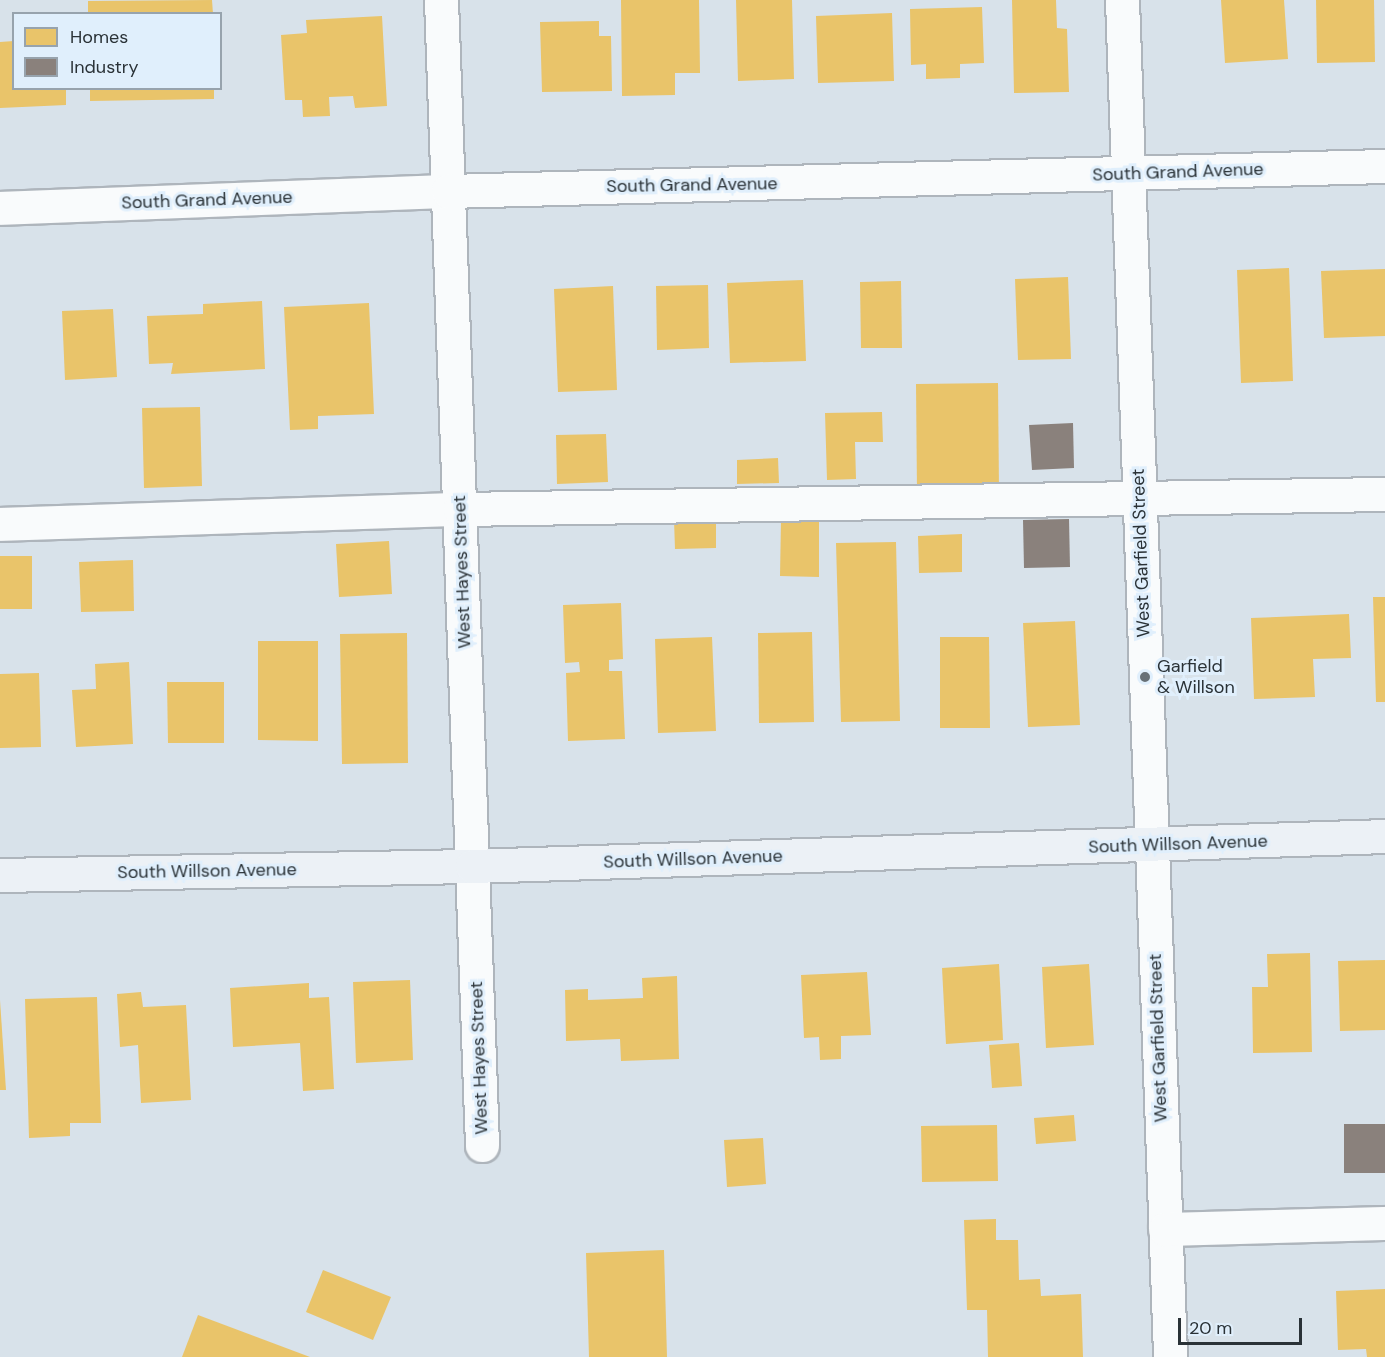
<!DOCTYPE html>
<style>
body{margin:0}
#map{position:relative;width:1385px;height:1357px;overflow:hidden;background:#d8e2ea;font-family:"DM Sans",sans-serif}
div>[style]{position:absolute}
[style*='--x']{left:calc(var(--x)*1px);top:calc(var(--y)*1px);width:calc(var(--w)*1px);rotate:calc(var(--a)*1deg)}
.homes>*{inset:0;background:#e9c46a}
.industry>*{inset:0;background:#8a817c}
.roads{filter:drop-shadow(2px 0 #aeb5bc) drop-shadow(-2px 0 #aeb5bc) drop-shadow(0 2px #aeb5bc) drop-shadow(0 -2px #aeb5bc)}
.minor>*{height:33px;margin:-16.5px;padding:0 16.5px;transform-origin:16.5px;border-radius:16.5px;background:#f9fbfc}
.major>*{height:33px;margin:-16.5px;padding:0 16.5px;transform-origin:16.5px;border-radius:16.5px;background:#ecf1f6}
.dots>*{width:16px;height:16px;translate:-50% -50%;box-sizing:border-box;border:3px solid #e0effc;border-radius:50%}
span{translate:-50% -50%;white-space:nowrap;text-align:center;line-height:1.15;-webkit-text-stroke:6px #e0effc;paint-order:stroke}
.street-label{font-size:18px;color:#2a3237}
.poi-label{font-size:18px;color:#2a3237}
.left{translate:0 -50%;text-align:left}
.legend{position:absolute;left:12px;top:12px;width:210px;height:78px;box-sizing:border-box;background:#e0effc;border:2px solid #97a3ad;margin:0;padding:8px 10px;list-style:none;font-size:18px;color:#2a3237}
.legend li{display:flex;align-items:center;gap:12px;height:30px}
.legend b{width:30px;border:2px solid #97a3ad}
.scale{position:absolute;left:1178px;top:1318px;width:124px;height:27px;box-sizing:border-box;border:3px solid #2a3237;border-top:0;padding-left:8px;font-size:18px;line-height:21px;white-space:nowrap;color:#2a3237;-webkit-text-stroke:4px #e0effc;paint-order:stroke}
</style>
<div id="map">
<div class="homes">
<i style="clip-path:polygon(212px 0,213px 14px,88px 14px,88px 1px)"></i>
<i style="clip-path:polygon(621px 0,699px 0,700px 73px,675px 73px,675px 95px,622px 96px)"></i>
<i style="clip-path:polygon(736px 0,792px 0,794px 79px,738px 81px)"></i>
<i style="clip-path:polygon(1012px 0,1056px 0,1057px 28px,1067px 29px,1069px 92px,1014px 93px)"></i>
<i style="clip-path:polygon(1221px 0,1284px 0,1288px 59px,1225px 63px)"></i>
<i style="clip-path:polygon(1316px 0,1374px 0,1375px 62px,1317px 63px)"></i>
<i style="clip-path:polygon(982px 7px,984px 63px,960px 64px,960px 78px,926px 79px,926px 64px,911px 65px,910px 9px)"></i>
<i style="clip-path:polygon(892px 13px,894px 81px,818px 83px,816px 16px)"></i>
<i style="clip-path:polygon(382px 16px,387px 106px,355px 108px,353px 96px,329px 97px,330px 116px,303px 117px,302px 100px,285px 100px,281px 35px,307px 33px,306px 20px)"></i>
<i style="clip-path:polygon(599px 21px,599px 36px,611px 36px,612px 91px,542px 92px,540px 22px)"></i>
<i style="clip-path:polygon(14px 41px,14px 88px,66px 88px,66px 105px,0 108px,0 42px)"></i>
<i style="clip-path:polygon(90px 88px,214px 88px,214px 99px,90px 101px)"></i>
<i style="clip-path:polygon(1289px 268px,1293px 381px,1241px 383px,1237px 270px)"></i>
<i style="clip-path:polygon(1385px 269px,1385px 336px,1324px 338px,1321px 271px)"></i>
<i style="clip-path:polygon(1068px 277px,1071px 359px,1018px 360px,1015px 279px)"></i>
<i style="clip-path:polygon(803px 280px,806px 361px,730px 363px,727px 283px)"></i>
<i style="clip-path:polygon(901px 281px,902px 348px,861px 348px,860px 282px)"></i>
<i style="clip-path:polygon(708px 285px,709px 348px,657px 350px,656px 286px)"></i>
<i style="clip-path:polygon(613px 286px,617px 390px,558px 392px,554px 289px)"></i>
<i style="clip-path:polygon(262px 301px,265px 369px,171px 374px,173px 363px,149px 364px,147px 316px,203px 314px,203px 304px)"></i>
<i style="clip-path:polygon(369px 303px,374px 414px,318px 416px,318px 429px,290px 430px,284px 307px)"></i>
<i style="clip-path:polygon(113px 309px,117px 377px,65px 380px,62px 311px)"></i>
<i style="clip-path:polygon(998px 383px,999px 491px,917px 492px,916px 384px)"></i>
<i style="clip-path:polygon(200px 407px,202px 486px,144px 488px,142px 408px)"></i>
<i style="clip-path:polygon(882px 412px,883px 442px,855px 442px,856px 479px,827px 480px,825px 413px)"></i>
<i style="clip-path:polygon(606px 434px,608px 482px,557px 484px,556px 435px)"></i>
<i style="clip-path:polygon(778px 458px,779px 483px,737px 484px,737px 460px)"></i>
<i style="clip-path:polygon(716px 519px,716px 548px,675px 549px,674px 520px)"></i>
<i style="clip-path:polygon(781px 520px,819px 521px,819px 577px,780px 576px)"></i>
<i style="clip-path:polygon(962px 534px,962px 572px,919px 573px,918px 536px)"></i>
<i style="clip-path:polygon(389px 541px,392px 594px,339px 597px,336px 544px)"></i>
<i style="clip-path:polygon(896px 542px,900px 721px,841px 722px,836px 543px)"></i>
<i style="clip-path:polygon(0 556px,32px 556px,32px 609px,0 609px)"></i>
<i style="clip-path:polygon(133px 560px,134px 611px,81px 612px,79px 562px)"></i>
<i style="clip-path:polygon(1373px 597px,1385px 597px,1385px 702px,1376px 702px)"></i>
<i style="clip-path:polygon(621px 603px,623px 659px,609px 660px,609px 671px,622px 671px,625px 739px,568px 741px,566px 673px,580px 672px,579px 662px,565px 663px,563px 605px)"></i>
<i style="clip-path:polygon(1349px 614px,1351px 658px,1313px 659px,1315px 697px,1254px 699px,1251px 618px)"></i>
<i style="clip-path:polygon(1075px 621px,1080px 725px,1028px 727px,1023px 623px)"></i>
<i style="clip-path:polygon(812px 632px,814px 722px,759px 723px,758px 633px)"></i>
<i style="clip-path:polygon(407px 633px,408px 763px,342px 764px,340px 634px)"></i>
<i style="clip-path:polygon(712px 637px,716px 731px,658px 733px,655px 639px)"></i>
<i style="clip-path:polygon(940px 637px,989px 637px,990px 728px,940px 728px)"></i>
<i style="clip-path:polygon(258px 641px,318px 641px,318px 741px,258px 740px)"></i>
<i style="clip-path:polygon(129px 662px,133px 744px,76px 747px,72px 690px,96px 689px,95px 664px)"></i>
<i style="clip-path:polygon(39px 673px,41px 747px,0 748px,0 674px)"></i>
<i style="clip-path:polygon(167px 682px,224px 682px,224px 743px,168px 743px)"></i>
<i style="clip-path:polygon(1310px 953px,1312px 1052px,1253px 1053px,1252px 987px,1268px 987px,1267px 954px)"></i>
<i style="clip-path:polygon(1385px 960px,1385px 1030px,1340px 1031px,1338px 961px)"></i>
<i style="clip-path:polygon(999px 964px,1003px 1040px,946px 1044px,942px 968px)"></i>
<i style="clip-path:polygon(1089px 964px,1094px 1045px,1046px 1048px,1042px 967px)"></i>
<i style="clip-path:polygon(867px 972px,871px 1035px,841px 1036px,841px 1059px,820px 1060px,819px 1037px,804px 1038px,801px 975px)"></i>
<i style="clip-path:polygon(677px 976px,679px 1059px,621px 1061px,620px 1039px,566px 1041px,565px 990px,588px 989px,588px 1000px,643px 998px,642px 978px)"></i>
<i style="clip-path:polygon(410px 980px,413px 1060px,356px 1063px,353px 982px)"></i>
<i style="clip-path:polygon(309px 983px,309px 998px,329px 997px,334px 1089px,303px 1091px,300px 1043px,233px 1047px,230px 988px)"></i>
<i style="clip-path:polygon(141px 992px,143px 1007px,186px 1005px,191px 1100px,141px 1103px,138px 1045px,120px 1047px,117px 994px)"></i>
<i style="clip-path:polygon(97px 997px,101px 1123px,70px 1123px,70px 1136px,29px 1138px,25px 999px)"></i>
<i style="clip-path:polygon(0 1000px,6px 1090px,0 1090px)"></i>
<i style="clip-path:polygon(1019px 1043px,1022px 1086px,992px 1088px,989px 1045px)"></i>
<i style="clip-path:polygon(1074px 1115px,1076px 1141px,1036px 1144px,1034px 1118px)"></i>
<i style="clip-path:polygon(997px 1125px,998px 1181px,922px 1182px,921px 1126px)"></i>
<i style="clip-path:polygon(763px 1138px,766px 1184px,727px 1187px,724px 1140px)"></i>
<i style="clip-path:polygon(996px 1219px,996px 1240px,1018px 1240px,1019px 1280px,1040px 1279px,1041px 1296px,1081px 1294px,1083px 1357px,988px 1357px,987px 1310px,967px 1310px,964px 1220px)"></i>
<i style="clip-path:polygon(664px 1250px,667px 1357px,589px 1357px,586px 1253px)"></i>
<i style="clip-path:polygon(323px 1270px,391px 1297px,373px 1340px,306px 1312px)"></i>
<i style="clip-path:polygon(1385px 1289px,1385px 1357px,1367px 1357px,1366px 1349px,1338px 1350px,1336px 1291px)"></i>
<i style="clip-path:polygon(198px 1315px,310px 1357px,182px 1357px)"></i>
</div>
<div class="industry">
<i style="clip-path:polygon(1073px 423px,1074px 468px,1032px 470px,1029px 425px)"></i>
<i style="clip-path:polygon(1069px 519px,1070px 567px,1024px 568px,1023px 520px)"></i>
<i style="clip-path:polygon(1344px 1124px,1385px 1124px,1385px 1173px,1344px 1173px)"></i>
</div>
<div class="roads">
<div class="minor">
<i style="--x:441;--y:0;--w:1146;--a:87.95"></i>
<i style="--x:1122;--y:0;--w:1358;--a:87.97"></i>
<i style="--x:0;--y:208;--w:448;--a:-2.2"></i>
<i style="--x:448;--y:191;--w:937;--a:-1.53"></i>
<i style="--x:0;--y:524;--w:460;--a:-1.9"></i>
<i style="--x:460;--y:509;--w:925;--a:-0.93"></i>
<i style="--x:1165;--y:1229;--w:220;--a:-1.6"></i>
</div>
<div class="major">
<i style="--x:0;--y:875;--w:472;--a:-1.1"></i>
<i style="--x:472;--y:866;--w:913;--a:-1.88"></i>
</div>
</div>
<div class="dots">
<i style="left:1145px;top:677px;background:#677076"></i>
</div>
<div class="street-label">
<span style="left:1178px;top:172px;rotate:-2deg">South Grand Avenue</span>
<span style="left:692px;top:185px;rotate:-1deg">South Grand Avenue</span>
<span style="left:207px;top:200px;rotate:-2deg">South Grand Avenue</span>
<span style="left:1141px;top:553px;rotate:-92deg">West Garfield Street</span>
<span style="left:462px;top:572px;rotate:-92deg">West Hayes Street</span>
<span style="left:1178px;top:844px;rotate:-2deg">South Willson Avenue</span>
<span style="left:693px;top:859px;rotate:-2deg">South Willson Avenue</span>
<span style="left:207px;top:871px;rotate:-1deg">South Willson Avenue</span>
<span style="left:1158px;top:1038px;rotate:-92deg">West Garfield Street</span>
<span style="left:479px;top:1058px;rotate:-92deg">West Hayes Street</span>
</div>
<div class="poi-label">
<span class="left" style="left:1157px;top:677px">Garfield<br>&amp; Willson</span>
</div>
<ul class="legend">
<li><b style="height:16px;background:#e9c46a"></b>Homes</li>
<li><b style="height:16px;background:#8a817c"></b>Industry</li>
</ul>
<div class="scale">20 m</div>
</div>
